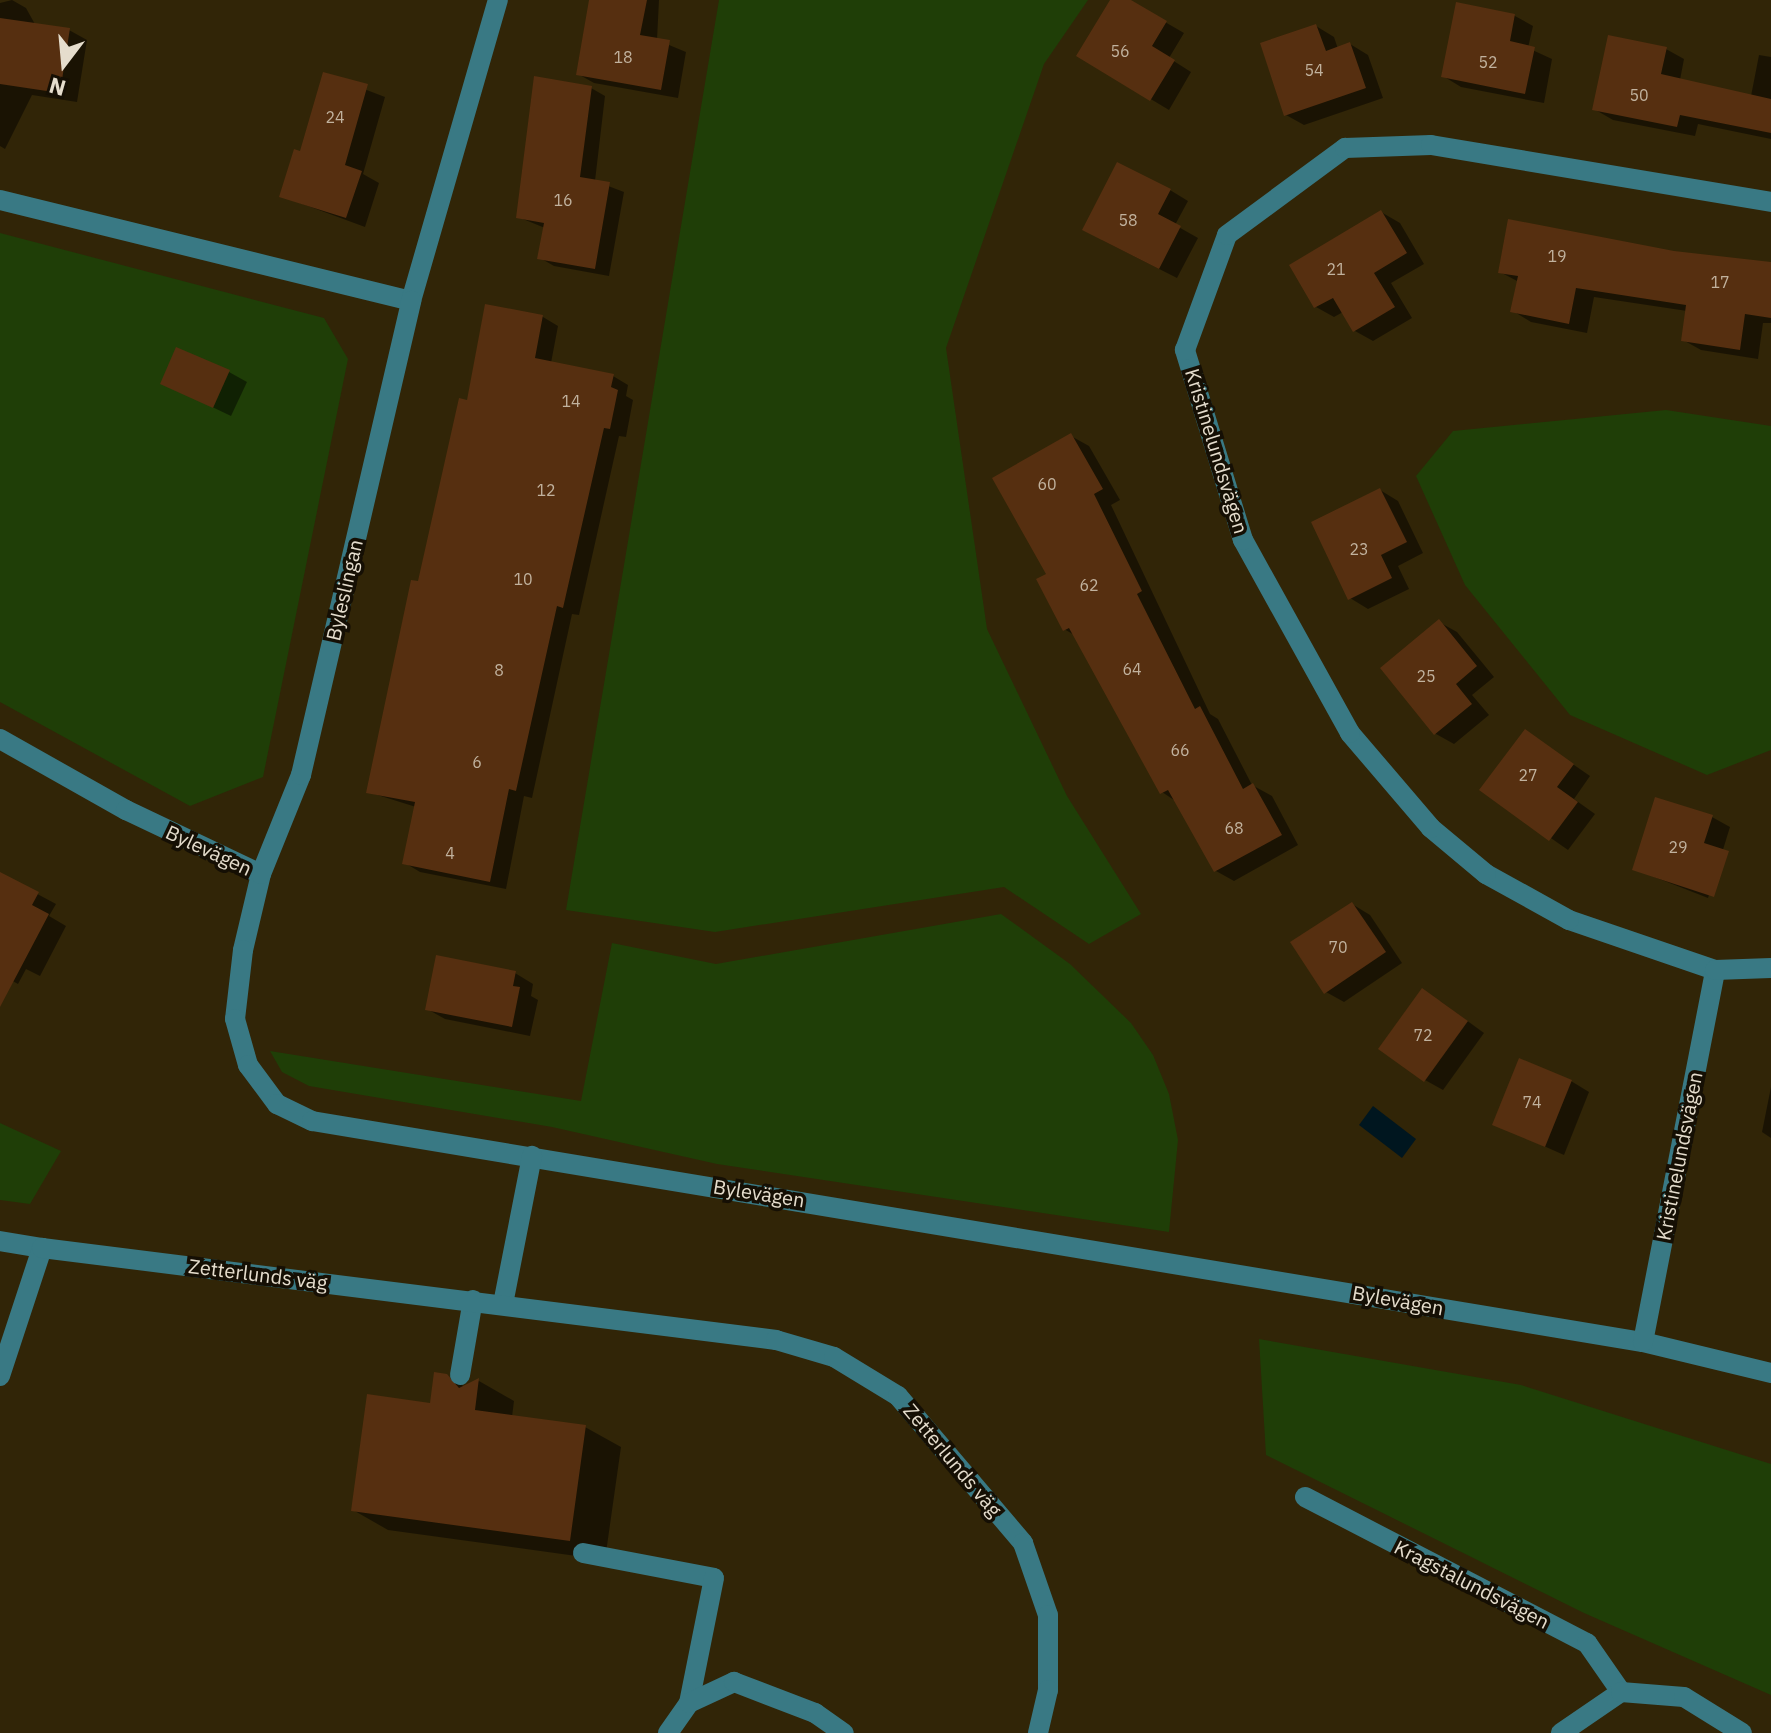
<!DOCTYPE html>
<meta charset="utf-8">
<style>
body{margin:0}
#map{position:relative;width:1771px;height:1733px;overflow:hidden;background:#312507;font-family:"IBM Plex Sans",sans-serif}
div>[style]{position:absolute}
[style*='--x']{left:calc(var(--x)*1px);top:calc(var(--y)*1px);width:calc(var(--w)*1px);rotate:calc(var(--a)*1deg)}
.green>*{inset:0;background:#1f3e07}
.water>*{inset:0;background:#00161f}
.shadow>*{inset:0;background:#0007}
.building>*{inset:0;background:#562f10}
.minor>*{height:20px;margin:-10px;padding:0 10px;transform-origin:10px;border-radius:10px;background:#397984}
span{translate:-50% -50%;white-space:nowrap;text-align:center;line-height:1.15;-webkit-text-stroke:7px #150f04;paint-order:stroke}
.number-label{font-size:16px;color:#c1b29e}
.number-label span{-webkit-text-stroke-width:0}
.street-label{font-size:20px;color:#e5ddcd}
.north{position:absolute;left:24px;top:24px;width:80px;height:80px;-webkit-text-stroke:6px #150f04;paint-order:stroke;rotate:196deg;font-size:22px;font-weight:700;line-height:32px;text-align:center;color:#e5ddcd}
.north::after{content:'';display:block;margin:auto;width:28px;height:36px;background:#e5ddcd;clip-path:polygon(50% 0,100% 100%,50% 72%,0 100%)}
</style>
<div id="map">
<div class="green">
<i style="clip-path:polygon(719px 0,1088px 0,1044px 64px,946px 348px,987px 629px,1067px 796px,1141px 914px,1089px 944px,1004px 887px,715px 932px,566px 910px)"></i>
<i style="clip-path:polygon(0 233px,324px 318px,348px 359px,263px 777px,190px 806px,0 702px)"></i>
<i style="clip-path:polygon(1666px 410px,1771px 426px,1771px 750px,1707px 775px,1570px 715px,1465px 585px,1416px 476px,1453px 431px)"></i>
<i style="clip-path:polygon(1001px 914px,1070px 964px,1131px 1023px,1153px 1055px,1169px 1094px,1178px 1140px,1169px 1232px,717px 1164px,552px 1127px,309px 1086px,282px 1072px,270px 1051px,581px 1101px,612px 943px,716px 964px)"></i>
<i style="clip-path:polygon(0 1123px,61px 1151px,30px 1204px,0 1200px)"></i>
<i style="clip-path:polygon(1259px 1339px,1521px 1385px,1771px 1464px,1771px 1695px,1584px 1613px,1266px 1455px)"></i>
</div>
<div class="water">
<i style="clip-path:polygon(1373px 1106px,1416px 1139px,1402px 1158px,1359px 1125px)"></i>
</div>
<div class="shadow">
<i style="clip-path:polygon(12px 0,26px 8px,36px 26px,69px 30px,87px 40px,77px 102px,32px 95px,5px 149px,0 146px,0 3px)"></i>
<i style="clip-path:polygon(591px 0,659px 0,657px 40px,686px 52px,678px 98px,594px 83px,578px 74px)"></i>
<i style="clip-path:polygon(1112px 0,1127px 0,1184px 33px,1169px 58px,1191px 72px,1169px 110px,1079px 56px)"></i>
<i style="clip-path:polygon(1458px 4px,1515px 16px,1533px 26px,1528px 48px,1552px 59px,1544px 103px,1461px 87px,1443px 76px)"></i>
<i style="clip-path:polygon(1316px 26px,1334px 37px,1338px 49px,1350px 44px,1368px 55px,1383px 98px,1304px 125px,1286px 115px)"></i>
<i style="clip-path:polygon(1666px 49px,1684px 59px,1680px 80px,1751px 96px,1759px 55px,1771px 57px,1771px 139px,1698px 124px,1695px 136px,1613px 120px,1594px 109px)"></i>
<i style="clip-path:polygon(325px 74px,385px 97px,363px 174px,379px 183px,365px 227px,281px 196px,302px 154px)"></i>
<i style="clip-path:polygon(591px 88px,605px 96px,595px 181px,624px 192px,609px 276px,554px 266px,540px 258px,545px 228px,518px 217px)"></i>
<i style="clip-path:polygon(1170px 190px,1188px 201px,1175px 225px,1198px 238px,1177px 278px,1102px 240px)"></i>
<i style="clip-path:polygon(1381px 212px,1400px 223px,1424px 264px,1391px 283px,1412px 318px,1373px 341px,1355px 331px,1343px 312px,1334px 317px,1316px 307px)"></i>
<i style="clip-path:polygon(1771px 264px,1771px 323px,1763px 323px,1758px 359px,1701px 350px,1683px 340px,1687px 311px,1594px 297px,1587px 333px,1531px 322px,1513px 311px,1519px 282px,1500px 272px)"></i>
<i style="clip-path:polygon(487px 307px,543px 317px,558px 326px,551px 363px,613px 376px,628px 385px,626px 396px,633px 400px,626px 437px,619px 436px,579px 615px,572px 614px,532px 798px,524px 796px,506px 889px,420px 872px,405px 863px,416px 807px,368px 792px,468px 402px)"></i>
<i style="clip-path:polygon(229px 372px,247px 382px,231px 416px,162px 383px)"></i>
<i style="clip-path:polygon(1071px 436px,1089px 446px,1120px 500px,1111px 505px,1210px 714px,1218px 719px,1252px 785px,1272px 796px,1298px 845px,1234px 881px,1216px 871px,1177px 802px,1162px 792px,1076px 636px,1064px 629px,1049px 574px)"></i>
<i style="clip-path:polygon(1380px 490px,1398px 501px,1423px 553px,1398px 566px,1409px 589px,1368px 609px,1350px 598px)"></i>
<i style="clip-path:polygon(1439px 622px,1457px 632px,1494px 677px,1472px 695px,1489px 715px,1454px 744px,1436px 734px,1382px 668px)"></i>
<i style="clip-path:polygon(1525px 731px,1590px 776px,1574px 799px,1595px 814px,1568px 850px,1482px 790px)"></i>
<i style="clip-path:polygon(1712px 817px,1730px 827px,1708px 898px,1634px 869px)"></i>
<i style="clip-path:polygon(0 874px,56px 904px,49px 916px,66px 926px,40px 976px,26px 969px,18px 984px,0 974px)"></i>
<i style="clip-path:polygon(1352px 904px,1370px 915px,1402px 963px,1344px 1002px,1326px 992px)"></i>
<i style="clip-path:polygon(515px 973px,533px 984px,531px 996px,538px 1000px,530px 1036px,445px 1019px,427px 1009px)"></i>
<i style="clip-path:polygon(1440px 1001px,1484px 1033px,1443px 1090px,1425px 1080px)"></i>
<i style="clip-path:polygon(1571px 1081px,1589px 1092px,1564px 1155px,1494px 1124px)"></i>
<i style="clip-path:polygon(1771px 1087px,1771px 1138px,1762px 1132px)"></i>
<i style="clip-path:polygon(447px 1376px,465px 1387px,479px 1381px,514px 1401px,512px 1417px,585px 1427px,621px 1447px,605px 1560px,388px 1530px,353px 1510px,431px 1405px)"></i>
</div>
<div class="building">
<i style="clip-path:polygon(589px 0,647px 0,640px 35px,670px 40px,661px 90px,576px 75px)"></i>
<i style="clip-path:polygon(1110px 0,1131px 0,1167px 21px,1152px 46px,1175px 60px,1150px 101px,1076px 56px)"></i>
<i style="clip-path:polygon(1456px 2px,1515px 14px,1510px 41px,1535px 47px,1525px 94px,1441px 77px)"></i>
<i style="clip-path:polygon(0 18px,70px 28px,60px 93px,0 84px)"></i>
<i style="clip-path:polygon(1316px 24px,1326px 51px,1350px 42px,1366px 88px,1284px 116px,1260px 43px)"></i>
<i style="clip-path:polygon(1608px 35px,1667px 47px,1661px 74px,1771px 99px,1771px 133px,1680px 115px,1677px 127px,1592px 110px)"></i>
<i style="clip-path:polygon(323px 72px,368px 84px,345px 165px,362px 171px,346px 218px,279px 197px,294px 149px,300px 151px)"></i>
<i style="clip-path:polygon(534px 76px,592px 86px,580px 177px,610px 182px,595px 269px,537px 259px,544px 223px,516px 218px)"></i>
<i style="clip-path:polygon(1117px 162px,1171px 189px,1158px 214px,1181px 226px,1159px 269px,1082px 230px)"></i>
<i style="clip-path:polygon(1381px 210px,1407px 253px,1374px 273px,1395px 307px,1353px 332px,1333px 298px,1314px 308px,1289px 265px)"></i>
<i style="clip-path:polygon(1508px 219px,1674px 251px,1771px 262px,1771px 318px,1745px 314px,1740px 350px,1681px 341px,1686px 305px,1576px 288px,1569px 324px,1510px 312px,1518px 276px,1498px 273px)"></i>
<i style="clip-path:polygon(485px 304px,543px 315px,535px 358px,614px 374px,611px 387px,618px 390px,610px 429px,604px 428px,563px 608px,557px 606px,516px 791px,509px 789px,490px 882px,402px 864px,415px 802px,366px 793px,411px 580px,418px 581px,459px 398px,467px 400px)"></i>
<i style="clip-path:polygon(176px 347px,230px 370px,213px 408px,160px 384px)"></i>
<i style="clip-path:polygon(1071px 433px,1103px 489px,1094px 494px,1142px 591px,1137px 594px,1195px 709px,1200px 706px,1243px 789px,1253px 783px,1282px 835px,1214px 872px,1168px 790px,1160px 794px,1069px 628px,1063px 631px,1036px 579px,1046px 574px,992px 478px)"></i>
<i style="clip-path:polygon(1380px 488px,1407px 542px,1381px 555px,1392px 578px,1348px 600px,1311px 522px)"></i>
<i style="clip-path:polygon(1439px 619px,1477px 666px,1456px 684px,1472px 704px,1434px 735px,1380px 668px)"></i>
<i style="clip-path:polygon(1525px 729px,1574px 764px,1557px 787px,1578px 802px,1549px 841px,1479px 790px)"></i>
<i style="clip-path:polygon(1655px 797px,1713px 815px,1704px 843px,1729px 851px,1714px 897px,1632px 870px)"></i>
<i style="clip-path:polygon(0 872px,39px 892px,32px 905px,49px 914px,0 1007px)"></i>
<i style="clip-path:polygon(1352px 902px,1386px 952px,1324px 994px,1290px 942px)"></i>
<i style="clip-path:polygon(436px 955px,516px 971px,513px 986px,520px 987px,512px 1027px,425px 1010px)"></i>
<i style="clip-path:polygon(1422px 988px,1468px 1021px,1424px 1082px,1378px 1049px)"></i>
<i style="clip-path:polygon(1519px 1058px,1572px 1080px,1545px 1147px,1492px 1125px)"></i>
<i style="clip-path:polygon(434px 1372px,447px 1374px,459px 1388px,479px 1378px,475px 1410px,586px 1425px,570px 1541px,351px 1511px,367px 1394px,430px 1403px)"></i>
</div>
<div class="minor">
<i style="--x:0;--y:200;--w:423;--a:13.8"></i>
<i style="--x:411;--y:301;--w:313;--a:-73.9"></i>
<i style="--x:0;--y:739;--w:145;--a:29.4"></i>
<i style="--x:126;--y:810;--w:149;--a:25.4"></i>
<i style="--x:261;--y:874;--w:78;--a:103.3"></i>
<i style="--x:243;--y:950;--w:69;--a:96.6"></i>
<i style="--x:235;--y:1019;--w:48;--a:74.2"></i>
<i style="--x:248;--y:1065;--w:49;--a:53.4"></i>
<i style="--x:277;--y:1104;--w:39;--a:26"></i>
<i style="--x:312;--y:1121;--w:1349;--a:9.43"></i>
<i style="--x:1643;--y:1342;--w:132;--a:13.6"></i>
<i style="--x:261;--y:874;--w:107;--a:-68"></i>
<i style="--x:301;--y:775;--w:487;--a:-76.9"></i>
<i style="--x:1715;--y:970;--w:154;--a:-161.1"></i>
<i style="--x:1569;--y:920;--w:95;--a:-151"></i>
<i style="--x:1486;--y:874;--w:72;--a:-140.1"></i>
<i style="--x:1431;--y:828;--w:125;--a:-130.5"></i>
<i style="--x:1350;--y:733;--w:221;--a:-119"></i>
<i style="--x:1243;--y:540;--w:199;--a:-107"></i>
<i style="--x:1185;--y:350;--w:122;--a:-69.9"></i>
<i style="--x:1227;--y:235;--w:147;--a:-36.4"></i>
<i style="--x:1345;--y:148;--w:86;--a:-2"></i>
<i style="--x:1431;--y:145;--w:345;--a:9.5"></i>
<i style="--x:0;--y:1241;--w:43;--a:9.5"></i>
<i style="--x:503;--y:1304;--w:151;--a:-78.9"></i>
<i style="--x:1643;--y:1342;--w:379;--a:-79"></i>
<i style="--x:1715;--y:970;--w:56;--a:-2"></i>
<i style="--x:460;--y:1375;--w:76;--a:-80.2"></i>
<i style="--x:0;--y:1376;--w:135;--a:-71.8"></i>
<i style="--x:42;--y:1248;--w:740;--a:7.14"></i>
<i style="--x:776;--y:1340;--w:60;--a:16.3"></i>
<i style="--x:834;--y:1357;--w:75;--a:31.4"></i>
<i style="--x:898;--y:1396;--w:193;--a:49.6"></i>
<i style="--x:1023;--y:1543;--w:76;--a:70.9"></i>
<i style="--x:1048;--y:1615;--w:75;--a:90"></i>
<i style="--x:1048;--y:1690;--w:44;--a:103.1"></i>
<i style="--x:1305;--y:1497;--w:318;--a:27.4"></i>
<i style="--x:1587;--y:1643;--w:60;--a:55.2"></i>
<i style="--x:583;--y:1553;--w:133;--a:10.8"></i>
<i style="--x:714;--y:1578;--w:127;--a:101.3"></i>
<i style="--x:668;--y:1733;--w:37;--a:-55"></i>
<i style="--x:689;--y:1703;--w:50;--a:-25"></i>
<i style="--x:734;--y:1682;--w:87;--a:20.9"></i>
<i style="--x:815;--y:1713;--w:35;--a:35"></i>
<i style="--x:1561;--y:1733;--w:73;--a:-34.3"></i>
<i style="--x:1621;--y:1692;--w:63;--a:4.5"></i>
<i style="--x:1684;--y:1697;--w:68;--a:31.8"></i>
</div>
<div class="number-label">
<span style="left:1120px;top:51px">56</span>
<span style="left:623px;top:57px">18</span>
<span style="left:1488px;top:62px">52</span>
<span style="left:1314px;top:70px">54</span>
<span style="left:1639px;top:95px">50</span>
<span style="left:335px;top:117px">24</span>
<span style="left:563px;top:200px">16</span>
<span style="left:1128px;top:220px">58</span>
<span style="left:1557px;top:256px">19</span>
<span style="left:1336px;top:269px">21</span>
<span style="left:1720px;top:282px">17</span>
<span style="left:571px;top:401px">14</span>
<span style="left:1047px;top:484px">60</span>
<span style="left:546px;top:490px">12</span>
<span style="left:1359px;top:549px">23</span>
<span style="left:523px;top:579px">10</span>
<span style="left:1089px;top:585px">62</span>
<span style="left:1132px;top:669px">64</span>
<span style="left:499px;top:670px">8</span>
<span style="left:1426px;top:676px">25</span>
<span style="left:1180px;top:750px">66</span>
<span style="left:477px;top:762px">6</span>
<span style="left:1528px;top:775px">27</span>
<span style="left:1234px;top:828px">68</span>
<span style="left:1678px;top:847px">29</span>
<span style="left:450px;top:853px">4</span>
<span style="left:1338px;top:947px">70</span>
<span style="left:1423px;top:1035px">72</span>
<span style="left:1532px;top:1102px">74</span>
</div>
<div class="street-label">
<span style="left:1217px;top:451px;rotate:73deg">Kristinelundsvägen</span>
<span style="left:344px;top:590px;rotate:-77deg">Byleslingan</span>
<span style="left:209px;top:850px;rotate:25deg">Bylevägen</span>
<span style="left:1679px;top:1156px;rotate:-79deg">Kristinelundsvägen</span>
<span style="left:759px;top:1193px;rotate:9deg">Bylevägen</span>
<span style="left:258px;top:1274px;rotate:7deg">Zetterlunds väg</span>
<span style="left:1398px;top:1300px;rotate:10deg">Bylevägen</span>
<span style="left:953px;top:1460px;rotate:50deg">Zetterlunds väg</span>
<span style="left:1472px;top:1584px;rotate:27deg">Kragstalundsvägen</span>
</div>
<div class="north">N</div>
</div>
